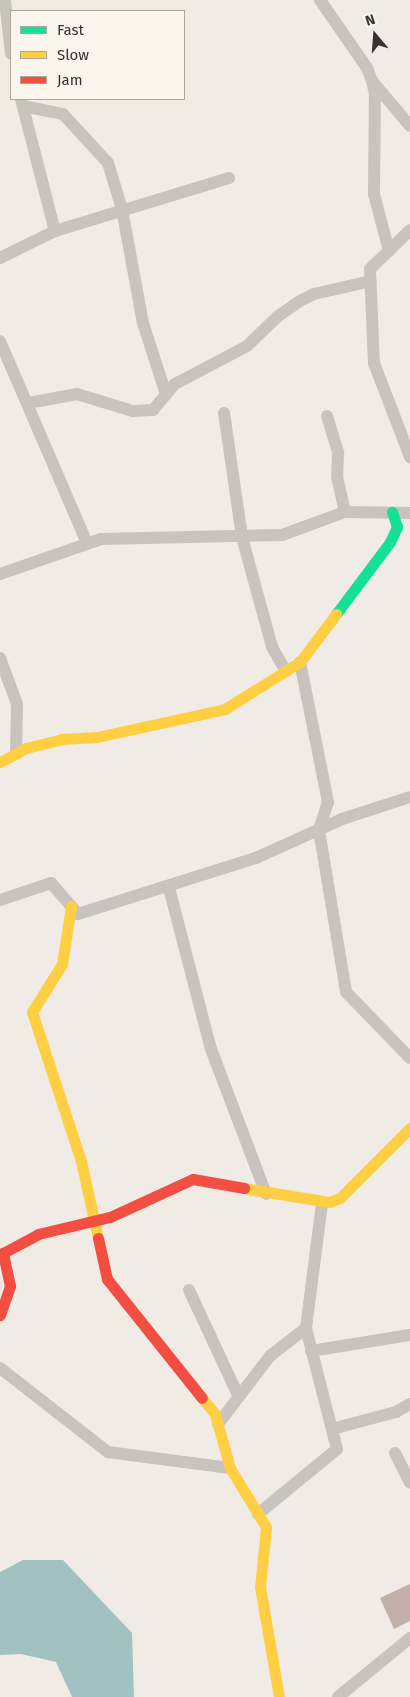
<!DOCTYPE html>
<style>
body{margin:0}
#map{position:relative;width:410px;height:1697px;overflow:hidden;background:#f0ebe5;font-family:"Fira Sans",sans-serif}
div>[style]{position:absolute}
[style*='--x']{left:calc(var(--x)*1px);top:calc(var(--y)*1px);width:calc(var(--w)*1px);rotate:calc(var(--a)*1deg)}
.water>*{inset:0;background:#a1c2c1}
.building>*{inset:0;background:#c3afa7}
.street>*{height:12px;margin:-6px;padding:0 6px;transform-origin:6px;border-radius:6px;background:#c9c3be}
.fast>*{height:11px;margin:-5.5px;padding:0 5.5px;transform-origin:5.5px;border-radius:5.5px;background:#16e098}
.slow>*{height:11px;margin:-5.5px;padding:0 5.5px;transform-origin:5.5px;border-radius:5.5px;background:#ffcf43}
.jam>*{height:11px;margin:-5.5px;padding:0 5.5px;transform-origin:5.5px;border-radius:5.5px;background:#f24e42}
span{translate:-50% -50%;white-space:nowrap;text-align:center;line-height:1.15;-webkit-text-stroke:4px #fbf5ee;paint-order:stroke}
.legend{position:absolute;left:10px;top:10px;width:175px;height:90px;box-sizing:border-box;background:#fbf5ee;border:1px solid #aea6a0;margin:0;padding:6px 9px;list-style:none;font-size:15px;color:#3b302b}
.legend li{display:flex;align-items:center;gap:10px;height:25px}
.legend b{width:25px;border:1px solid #aea6a0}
.north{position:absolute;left:350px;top:10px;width:50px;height:50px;-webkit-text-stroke:4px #fbf5ee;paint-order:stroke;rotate:342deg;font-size:14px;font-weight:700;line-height:20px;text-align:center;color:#3b302b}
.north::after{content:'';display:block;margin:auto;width:18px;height:22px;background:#3b302b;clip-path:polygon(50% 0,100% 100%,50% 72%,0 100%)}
</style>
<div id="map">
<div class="water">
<i style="clip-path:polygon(23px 1560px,63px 1560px,132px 1633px,134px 1697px,72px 1697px,56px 1662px,21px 1654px,0 1655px,0 1572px)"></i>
</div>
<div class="building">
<i style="clip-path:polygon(410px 1584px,410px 1621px,394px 1629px,380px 1598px)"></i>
</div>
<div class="street">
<i style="--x:5;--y:0;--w:54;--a:83.7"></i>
<i style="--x:320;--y:0;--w:83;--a:55.3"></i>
<i style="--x:367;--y:68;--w:14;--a:69"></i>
<i style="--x:372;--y:81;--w:13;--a:77"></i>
<i style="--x:375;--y:94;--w:100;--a:90.6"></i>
<i style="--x:374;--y:194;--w:59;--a:75.3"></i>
<i style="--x:373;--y:82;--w:57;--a:49.9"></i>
<i style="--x:21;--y:99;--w:136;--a:75.6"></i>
<i style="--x:23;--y:106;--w:41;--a:11.3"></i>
<i style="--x:63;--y:114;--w:67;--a:47.4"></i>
<i style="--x:108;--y:163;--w:48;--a:73.1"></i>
<i style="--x:122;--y:209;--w:116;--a:79.6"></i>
<i style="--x:143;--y:323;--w:75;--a:72.1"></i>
<i style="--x:410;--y:230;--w:56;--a:135.7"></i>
<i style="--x:370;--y:269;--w:94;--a:87.6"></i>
<i style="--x:374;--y:363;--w:101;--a:69"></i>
<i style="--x:0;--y:258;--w:61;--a:-26.1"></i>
<i style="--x:55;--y:231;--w:182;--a:-16.9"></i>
<i style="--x:0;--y:341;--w:220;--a:66.7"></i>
<i style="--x:28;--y:403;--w:50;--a:-10.4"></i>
<i style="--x:77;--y:394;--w:59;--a:16.9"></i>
<i style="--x:133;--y:411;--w:20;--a:-3"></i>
<i style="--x:153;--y:410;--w:34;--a:-50"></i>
<i style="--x:175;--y:384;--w:81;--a:-27.8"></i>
<i style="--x:247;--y:346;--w:42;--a:-44"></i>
<i style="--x:277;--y:317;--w:28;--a:-35"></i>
<i style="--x:300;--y:301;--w:16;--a:-27"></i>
<i style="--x:314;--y:294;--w:58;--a:-12.8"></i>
<i style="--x:224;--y:413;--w:125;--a:81.7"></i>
<i style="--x:242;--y:537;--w:114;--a:74.7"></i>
<i style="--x:272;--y:647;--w:28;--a:60"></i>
<i style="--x:327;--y:416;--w:39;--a:73"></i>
<i style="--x:338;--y:453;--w:24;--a:92"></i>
<i style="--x:337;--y:477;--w:36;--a:77"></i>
<i style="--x:0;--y:574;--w:107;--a:-19.1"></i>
<i style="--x:101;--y:539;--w:181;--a:-1.3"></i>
<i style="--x:282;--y:535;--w:67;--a:-20.1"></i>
<i style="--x:345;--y:512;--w:65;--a:0.9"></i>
<i style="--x:0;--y:658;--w:49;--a:69.7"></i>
<i style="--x:17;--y:704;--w:50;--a:91.1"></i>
<i style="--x:300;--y:662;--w:143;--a:78.7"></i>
<i style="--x:328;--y:802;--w:29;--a:108"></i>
<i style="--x:319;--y:830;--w:164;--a:80.5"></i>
<i style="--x:346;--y:992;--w:92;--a:45.9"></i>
<i style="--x:169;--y:888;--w:166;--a:75.4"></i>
<i style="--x:211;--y:1049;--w:155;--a:69.2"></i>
<i style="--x:0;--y:900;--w:54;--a:-18.4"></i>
<i style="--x:51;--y:883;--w:41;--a:48.9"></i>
<i style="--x:78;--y:914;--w:187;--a:-17.5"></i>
<i style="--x:256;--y:858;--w:94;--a:-24.4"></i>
<i style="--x:342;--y:819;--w:71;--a:-17.9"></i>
<i style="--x:189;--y:1290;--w:118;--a:65"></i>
<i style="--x:311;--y:1351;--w:100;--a:-9.2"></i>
<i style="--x:0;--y:1368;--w:137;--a:37.9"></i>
<i style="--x:108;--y:1452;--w:123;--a:7.5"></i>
<i style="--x:218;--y:1424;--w:86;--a:-52.6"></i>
<i style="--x:270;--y:1356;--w:46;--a:-37.9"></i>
<i style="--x:332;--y:1429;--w:66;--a:-14.9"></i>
<i style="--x:396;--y:1412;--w:16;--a:-30"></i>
<i style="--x:395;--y:1453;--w:33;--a:63"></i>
<i style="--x:258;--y:1514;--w:102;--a:-39.4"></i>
<i style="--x:337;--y:1449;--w:125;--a:-104.4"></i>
<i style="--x:306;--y:1328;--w:126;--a:-82.7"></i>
<i style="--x:338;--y:1697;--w:93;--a:-39.3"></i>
</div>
<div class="fast">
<i style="--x:336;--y:614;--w:90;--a:-53.1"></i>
<i style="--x:390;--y:542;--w:17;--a:-65"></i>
<i style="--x:397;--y:527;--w:16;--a:-108"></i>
</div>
<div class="slow">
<i style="--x:0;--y:762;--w:30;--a:-28"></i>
<i style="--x:26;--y:748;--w:36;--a:-14"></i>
<i style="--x:61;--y:739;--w:36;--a:-3"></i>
<i style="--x:97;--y:737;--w:131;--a:-12.3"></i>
<i style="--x:225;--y:709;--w:89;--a:-32.1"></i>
<i style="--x:300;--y:662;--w:60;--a:-53.1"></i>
<i style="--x:71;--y:906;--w:59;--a:98.8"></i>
<i style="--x:62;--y:964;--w:57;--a:122"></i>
<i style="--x:32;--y:1012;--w:157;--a:71.8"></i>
<i style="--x:81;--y:1161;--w:79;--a:77.6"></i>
<i style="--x:244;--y:1188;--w:86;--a:9.4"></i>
<i style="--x:329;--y:1202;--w:12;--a:-20"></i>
<i style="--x:340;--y:1198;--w:99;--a:-45"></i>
<i style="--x:202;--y:1398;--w:21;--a:51"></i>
<i style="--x:215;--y:1414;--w:56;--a:74.5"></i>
<i style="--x:230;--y:1468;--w:69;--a:58.6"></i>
<i style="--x:266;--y:1527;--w:60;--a:95.7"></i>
<i style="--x:260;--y:1587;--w:112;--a:80.2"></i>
</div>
<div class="jam">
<i style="--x:98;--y:1238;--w:42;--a:77.6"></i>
<i style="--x:107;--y:1279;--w:152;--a:51.4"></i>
<i style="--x:0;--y:1315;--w:31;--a:-71"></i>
<i style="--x:10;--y:1286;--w:34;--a:-102"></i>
<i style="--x:3;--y:1253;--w:40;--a:-28"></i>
<i style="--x:38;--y:1234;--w:74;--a:-13.3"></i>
<i style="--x:110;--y:1217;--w:91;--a:-24.6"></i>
<i style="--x:193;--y:1179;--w:52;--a:10"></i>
</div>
<ul class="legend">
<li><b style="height:6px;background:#16e098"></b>Fast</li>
<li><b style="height:6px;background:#ffcf43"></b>Slow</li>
<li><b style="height:6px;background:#f24e42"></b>Jam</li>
</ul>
<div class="north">N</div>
</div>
